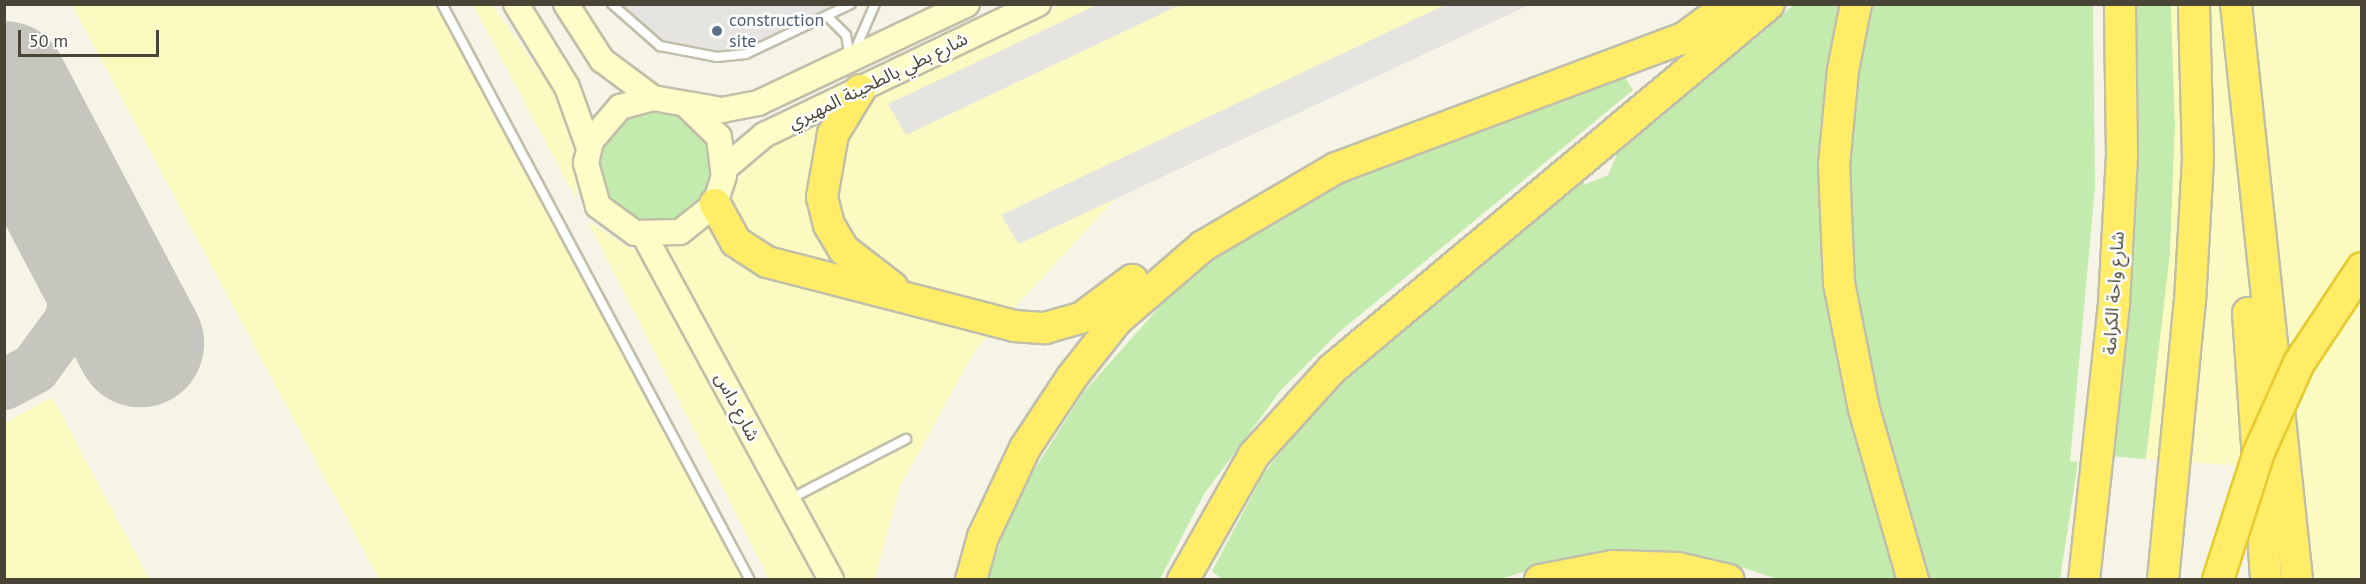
<!DOCTYPE html>
<meta charset="utf-8">
<style>
body{margin:0}
#map{position:relative;width:2366px;height:584px;overflow:hidden;background:#f5f4e7;font-family:"PT Sans","Noto Sans Arabic",sans-serif}
div>[style]{position:absolute}
[style*='--x']{left:calc(var(--x)*1px);top:calc(var(--y)*1px);width:calc(var(--w)*1px);rotate:calc(var(--a)*1deg)}
.green>*{inset:0;background:#c3ebae}
.round{border-radius:50%}
.sand>*{inset:0;background:#fbfbc1}
.parking>*{inset:0;background:#e6e4e0}
.taxiway>*{height:51px;margin:-25.5px;padding:0 25.5px;transform-origin:25.5px;border-radius:25.5px;background:#c6c6bf}
.runway>*{height:128px;margin:-64px;padding:0 64px;transform-origin:64px;border-radius:64px;background:#c6c6bf}
.roads{filter:drop-shadow(2px 0 #c1bea9) drop-shadow(-2px 0 #c1bea9) drop-shadow(0 2px #c1bea9) drop-shadow(0 -2px #c1bea9)}
.lane>*{height:8px;margin:-4px;padding:0 4px;transform-origin:4px;border-radius:4px;background:#fff}
.secondary>*{height:24px;margin:-12px;padding:0 12px;transform-origin:12px;border-radius:12px;background:#fffdc7}
.highway>*{height:30px;margin:-15px;padding:0 15px;transform-origin:15px;border-radius:15px;background:#ffed68}
.bridges{filter:drop-shadow(2px 0 #e7ca2f) drop-shadow(-2px 0 #e7ca2f) drop-shadow(0 2px #e7ca2f) drop-shadow(0 -2px #e7ca2f)}
.highway-bridge>*{height:30px;margin:-15px;padding:0 15px;transform-origin:15px;border-radius:15px;background:#ffed68}
.dots>*{width:16px;height:16px;translate:-50% -50%;box-sizing:border-box;border:3px solid #fff;border-radius:50%}
span{translate:-50% -50%;white-space:nowrap;text-align:center;line-height:1.15;-webkit-text-stroke:5px #fff;paint-order:stroke}
.service-label{font-size:18px;color:#4e5e75}
.left{translate:0 -50%;text-align:left}
.street-label{font-size:18px;color:#494536}
.frame{position:absolute;inset:0;border:6px solid #494536;pointer-events:none}
.scale{position:absolute;left:18px;top:30px;width:141px;height:27px;box-sizing:border-box;border:3px solid #494536;border-top:0;padding-left:8px;font-size:18px;line-height:21px;white-space:nowrap;color:#494536;-webkit-text-stroke:4px #fff;paint-order:stroke}
</style>
<div id="map">
<div class="green">
<i style="clip-path:polygon(1794px 5px,1840px 5px,1820px 126px,1821px 265px,1850px 410px,1895px 579px,1777px 579px,1717px 559px,1634px 551px,1578px 556px,1500px 579px,1223px 580px,1212px 571px,1264px 473px,1334px 386px,1584px 178px,1584px 185px,1608px 175px,1619px 150px)"></i>
<i style="clip-path:polygon(1869px 5px,2093px 5px,2095px 187px,2070px 461px,2078px 462px,2060px 579px,1927px 579px,1888px 455px,1852px 263px,1849px 107px)"></i>
<i style="clip-path:polygon(2123px 5px,2171px 5px,2175px 125px,2170px 254px,2146px 459px,2098px 455px)"></i>
<i style="clip-path:polygon(1624px 76px,1633px 90px,1338px 333px,1281px 390px,1204px 494px,1160px 579px,988px 580px,1014px 502px,1083px 393px,1171px 294px,1239px 236px,1354px 175px)"></i>
<i class="round" style="left:598px;top:109px;width:114px;height:114px"></i>
</div>
<div class="sand">
<i style="clip-path:polygon(72px 5px,442px 5px,748px 579px,379px 579px)"></i>
<i style="clip-path:polygon(473px 5px,492px 5px,554px 90px,578px 145px,576px 199px)"></i>
<i style="clip-path:polygon(1060px 5px,1481px 5px,1145px 167px,976px 349px,900px 486px,875px 579px,769px 579px,588px 221px,631px 249px,690px 242px,714px 223px,747px 163px,771px 145px)"></i>
<i style="clip-path:polygon(2171px 5px,2361px 5px,2361px 579px,2315px 579px,2297px 470px,2146px 459px,2170px 254px,2175px 125px)"></i>
<i style="clip-path:polygon(52px 397px,149px 579px,5px 579px,5px 423px)"></i>
</div>
<div class="parking">
<i style="clip-path:polygon(1099px 4px,1180px 5px,906px 135px,888px 104px)"></i>
<i style="clip-path:polygon(612px 5px,851px 5px,746px 54px,660px 46px)"></i>
<i style="clip-path:polygon(1445px 5px,1529px 5px,1019px 244px,1001px 215px)"></i>
</div>
<div class="taxiway">
<i style="--x:4;--y:384;--w:34;--a:-28"></i>
<i style="--x:34;--y:368;--w:61;--a:-53.7"></i>
<i style="--x:70;--y:319;--w:55;--a:-81.6"></i>
<i style="--x:78;--y:265;--w:58;--a:-96.9"></i>
</div>
<div class="runway">
<i style="--x:4;--y:85;--w:292;--a:62.2"></i>
</div>
<div class="roads">
<div class="lane">
<i style="--x:442;--y:4;--w:653;--a:61.87"></i>
<i style="--x:612;--y:4;--w:64;--a:41.2"></i>
<i style="--x:660;--y:46;--w:58;--a:10.9"></i>
<i style="--x:717;--y:57;--w:29;--a:-6"></i>
<i style="--x:746;--y:54;--w:116;--a:-25.5"></i>
<i style="--x:827;--y:16;--w:27;--a:45"></i>
<i style="--x:846;--y:35;--w:23;--a:80"></i>
<i style="--x:855;--y:50;--w:50;--a:-66.5"></i>
<i style="--x:788;--y:500;--w:133;--a:-27.3"></i>
</div>
<div class="secondary">
<i style="--x:516;--y:4;--w:97;--a:58.4"></i>
<i style="--x:567;--y:87;--w:65;--a:70.2"></i>
<i style="--x:566;--y:4;--w:67;--a:57.3"></i>
<i style="--x:602;--y:60;--w:64;--a:36.7"></i>
<i style="--x:686;--y:105;--w:46;--a:44.1"></i>
<i style="--x:719;--y:137;--w:39;--a:83"></i>
<i style="--x:724;--y:176;--w:29;--a:108"></i>
<i style="--x:715;--y:204;--w:45;--a:141.3"></i>
<i style="--x:680;--y:232;--w:45;--a:178.7"></i>
<i style="--x:635;--y:233;--w:46;--a:-143.9"></i>
<i style="--x:598;--y:206;--w:45;--a:-105.6"></i>
<i style="--x:586;--y:163;--w:23;--a:-77"></i>
<i style="--x:591;--y:141;--w:45;--a:-49.5"></i>
<i style="--x:620;--y:107;--w:34;--a:-15"></i>
<i style="--x:653;--y:98;--w:70;--a:9.9"></i>
<i style="--x:722;--y:110;--w:37;--a:-11"></i>
<i style="--x:758;--y:103;--w:231;--a:-25.3"></i>
<i style="--x:725;--y:168;--w:51;--a:-40.2"></i>
<i style="--x:764;--y:135;--w:304;--a:-25.6"></i>
<i style="--x:644;--y:235;--w:392;--a:61.5"></i>
</div>
<div class="highway">
<i style="--x:1856;--y:4;--w:67;--a:101.1"></i>
<i style="--x:1843;--y:70;--w:95;--a:95.4"></i>
<i style="--x:1834;--y:165;--w:118;--a:87.6"></i>
<i style="--x:1839;--y:283;--w:128;--a:78.8"></i>
<i style="--x:1864;--y:409;--w:178;--a:74"></i>
<i style="--x:2236;--y:4;--w:579;--a:83.95"></i>
<i style="--x:860;--y:90;--w:52;--a:121.5"></i>
<i style="--x:833;--y:134;--w:64;--a:99.9"></i>
<i style="--x:822;--y:197;--w:29;--a:76"></i>
<i style="--x:829;--y:225;--w:29;--a:59"></i>
<i style="--x:844;--y:250;--w:61;--a:37.6"></i>
<i style="--x:715;--y:204;--w:43;--a:61.1"></i>
<i style="--x:736;--y:242;--w:37;--a:33"></i>
<i style="--x:767;--y:262;--w:255;--a:14.5"></i>
<i style="--x:1014;--y:326;--w:31;--a:4"></i>
<i style="--x:1045;--y:328;--w:37;--a:-16"></i>
<i style="--x:1081;--y:318;--w:64;--a:-36.7"></i>
<i style="--x:2248;--y:313;--w:268;--a:86.1"></i>
<i style="--x:971;--y:580;--w:45;--a:-74.4"></i>
<i style="--x:983;--y:537;--w:98;--a:-64.7"></i>
<i style="--x:1025;--y:448;--w:85;--a:-56.5"></i>
<i style="--x:1072;--y:377;--w:73;--a:-51.7"></i>
<i style="--x:1117;--y:320;--w:113;--a:-40.7"></i>
<i style="--x:1203;--y:246;--w:154;--a:-30.4"></i>
<i style="--x:1336;--y:168;--w:371;--a:-20.5"></i>
<i style="--x:1684;--y:38;--w:57;--a:-36.5"></i>
<i style="--x:1183;--y:580;--w:144;--a:-60.4"></i>
<i style="--x:1254;--y:455;--w:116;--a:-47.8"></i>
<i style="--x:1332;--y:369;--w:569;--a:-39.87"></i>
<i style="--x:1540;--y:580;--w:74;--a:-10.9"></i>
<i style="--x:1613;--y:566;--w:65;--a:1.8"></i>
<i style="--x:1678;--y:568;--w:52;--a:13.2"></i>
<i style="--x:2084;--y:580;--w:279;--a:-83.8"></i>
<i style="--x:2114;--y:303;--w:148;--a:-86.9"></i>
<i style="--x:2122;--y:155;--w:151;--a:-90.8"></i>
<i style="--x:2163;--y:580;--w:279;--a:-84.5"></i>
<i style="--x:2190;--y:302;--w:143;--a:-86.8"></i>
<i style="--x:2198;--y:159;--w:155;--a:-91.5"></i>
</div>
</div>
<div class="bridges">
<div class="highway-bridge">
<i style="--x:2218;--y:580;--w:134;--a:-72.2"></i>
<i style="--x:2259;--y:452;--w:98;--a:-65.8"></i>
<i style="--x:2299;--y:363;--w:114;--a:-56.4"></i>
</div>
</div>
<div class="dots">
<i style="left:717px;top:31px;background:#5c6f8a"></i>
</div>
<div class="service-label">
<span class="left" style="left:729px;top:31px">construction<br>site</span>
</div>
<div class="street-label">
<span style="left:878px;top:81px;rotate:-26deg">شارع بطي بالطحينة المهيري</span>
<span style="left:2114px;top:293px;rotate:-86deg">شارع واحة الكرامة</span>
<span style="left:737px;top:407px;rotate:62deg">شارع داس</span>
</div>
<div class="frame"></div>
<div class="scale">50 m</div>
</div>
